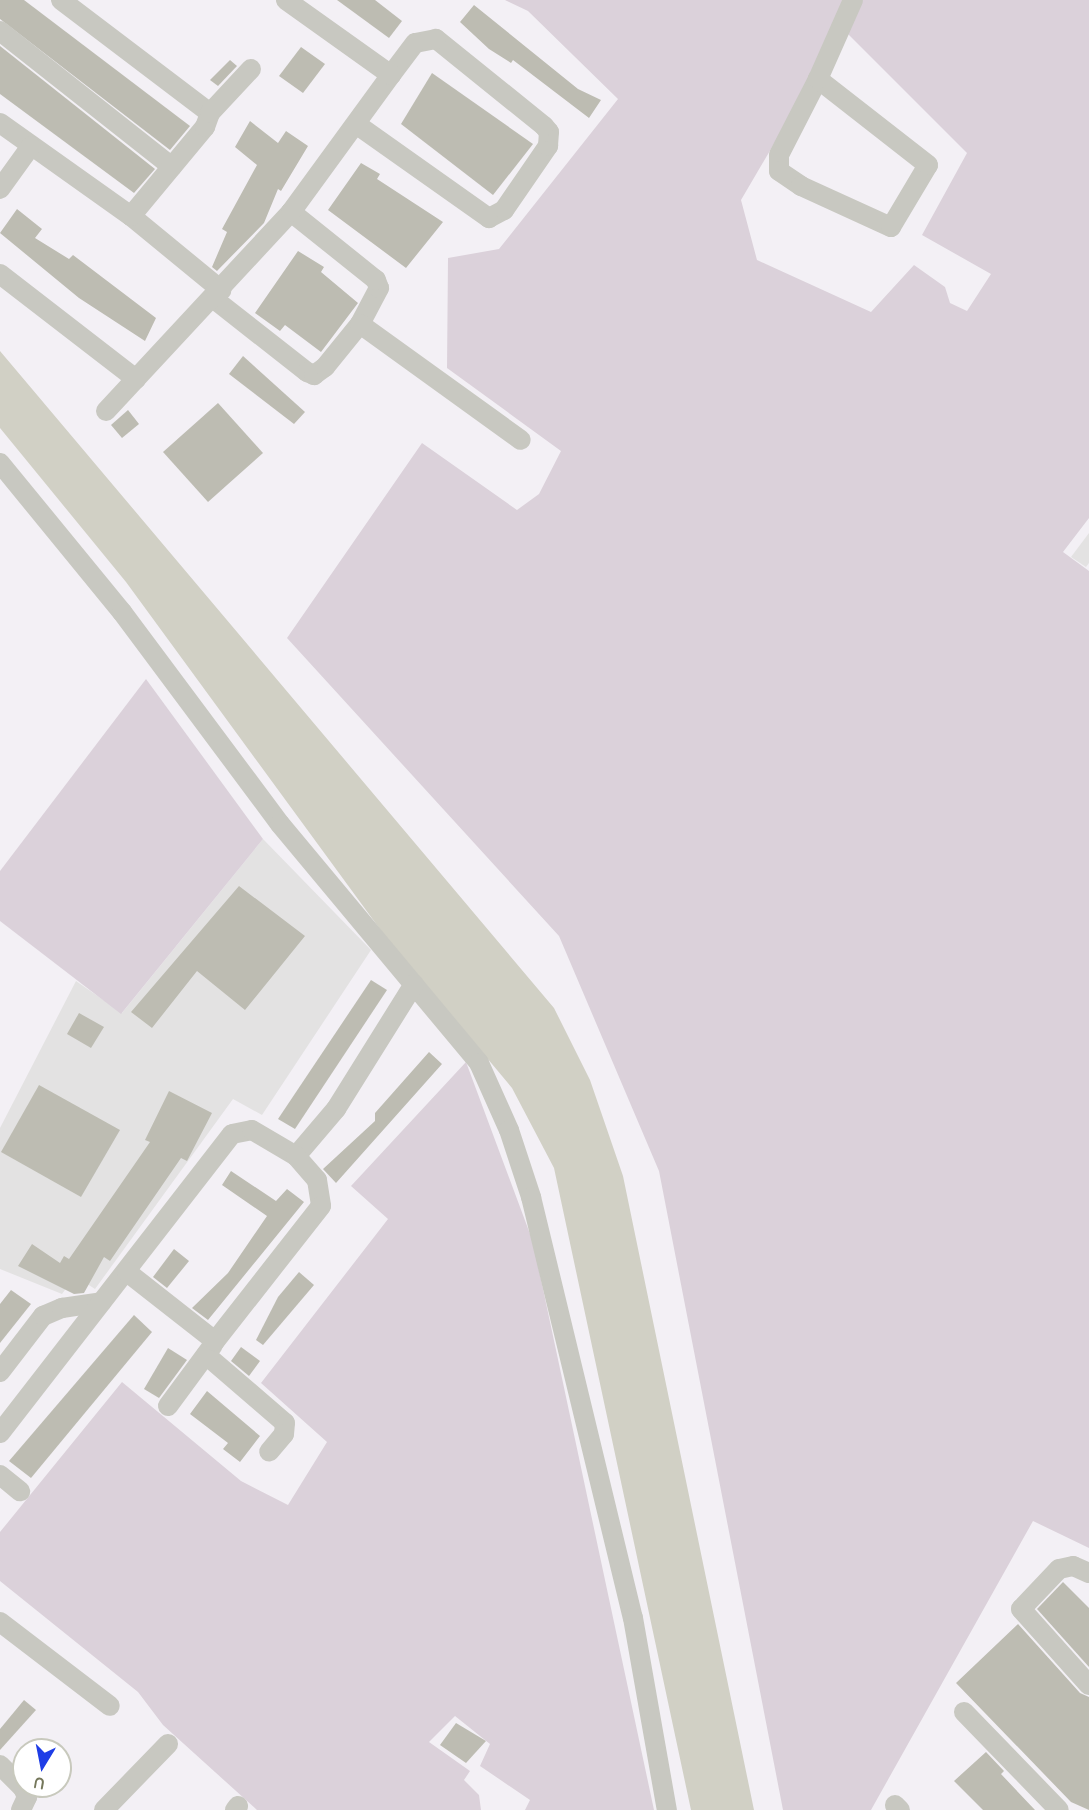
<!DOCTYPE html>
<style>
body{margin:0}
#map{position:relative;width:1089px;height:1810px;overflow:hidden;background:#f3f0f5;font-family:Quicksand,sans-serif}
div>[style]{position:absolute}
[style*='--x']{left:calc(var(--x)*1px);top:calc(var(--y)*1px);width:calc(var(--w)*1px);rotate:calc(var(--a)*1deg)}
.built>*{inset:0;background:#e3e2e2}
.green>*{inset:0;background:#dbd1da}
.water>*{inset:0;background:#d1d0c5}
.building>*{inset:0;background:#bdbcb2}
.minor>*{height:20px;margin:-10px;padding:0 10px;transform-origin:10px;border-radius:10px;background:#c8c8c1}
span{translate:-50% -50%;white-space:nowrap;text-align:center;line-height:1.15;-webkit-text-stroke:6px #fff;paint-order:stroke}
.north{position:absolute;left:12px;top:1738px;width:60px;height:60px;box-sizing:border-box;background:#fff;border:2px solid #c8c9bd;border-radius:50%;rotate:190deg;font-size:16px;font-weight:700;line-height:24px;text-align:center;color:#75775b}
.north::after{content:'';display:block;margin:auto;width:21px;height:27px;background:#1e3de6;clip-path:polygon(50% 0,100% 100%,50% 72%,0 100%)}
</style>
<div id="map">
<div class="built">
<i style="clip-path:polygon(1089px 533px,1089px 563px,1086px 567px,1071px 557px)"></i>
<i style="clip-path:polygon(263px 839px,371px 950px,262px 1115px,233px 1099px,95px 1289px,75px 1276px,62px 1294px,0 1269px,0 1128px,76px 981px,122px 1013px)"></i>
</div>
<div class="green">
<i style="clip-path:polygon(evenodd,505px 0,1089px 0,1089px 518px,1063px 552px,1089px 571px,1089px 1548px,1033px 1521px,871px 1810px,783px 1810px,659px 1171px,559px 936px,287px 638px,422px 443px,517px 510px,539px 494px,561px 451px,447px 368px,448px 258px,499px 249px,618px 99px,528px 11px,505px 0,842px 28px,967px 153px,922px 235px,991px 274px,967px 311px,950px 303px,945px 287px,914px 265px,871px 312px,757px 260px,741px 200px,842px 28px)"></i>
<i style="clip-path:polygon(146px 679px,263px 839px,121px 1014px,0 921px,0 871px)"></i>
<i style="clip-path:polygon(466px 1062px,533px 1242px,654px 1810px,525px 1810px,530px 1800px,480px 1766px,490px 1744px,455px 1716px,429px 1742px,470px 1771px,464px 1780px,479px 1795px,481px 1810px,257px 1810px,163px 1725px,138px 1692px,0 1581px,0 1532px,122px 1382px,241px 1481px,288px 1505px,327px 1442px,261px 1383px,388px 1219px,351px 1186px)"></i>
</div>
<div class="water">
<i style="clip-path:polygon(0 351px,554px 1008px,590px 1080px,623px 1176px,754px 1810px,691px 1810px,554px 1168px,512px 1088px,385px 936px,126px 582px,0 428px)"></i>
</div>
<div class="building">
<i style="clip-path:polygon(0 0,24px 0,190px 126px,170px 150px,0 19px)"></i>
<i style="clip-path:polygon(337px 0,375px 0,402px 21px,389px 38px)"></i>
<i style="clip-path:polygon(474px 5px,578px 89px,601px 100px,589px 118px,513px 60px,511px 63px,489px 49px,460px 22px)"></i>
<i style="clip-path:polygon(0 46px,155px 169px,134px 193px,0 94px)"></i>
<i style="clip-path:polygon(301px 47px,325px 64px,303px 93px,279px 76px)"></i>
<i style="clip-path:polygon(230px 60px,237px 66px,218px 86px,210px 80px)"></i>
<i style="clip-path:polygon(432px 73px,533px 144px,493px 195px,401px 124px)"></i>
<i style="clip-path:polygon(250px 121px,278px 143px,286px 131px,308px 146px,281px 191px,278px 189px,264px 223px,217px 271px,212px 267px,227px 232px,222px 229px,257px 165px,235px 147px)"></i>
<i style="clip-path:polygon(361px 163px,380px 174px,377px 179px,443px 222px,406px 268px,328px 210px)"></i>
<i style="clip-path:polygon(17px 209px,42px 229px,35px 238px,69px 259px,73px 255px,156px 318px,145px 341px,79px 298px,0 233px)"></i>
<i style="clip-path:polygon(298px 251px,324px 267px,321px 272px,358px 303px,321px 352px,285px 325px,280px 331px,255px 313px)"></i>
<i style="clip-path:polygon(243px 356px,305px 412px,294px 424px,229px 374px)"></i>
<i style="clip-path:polygon(218px 403px,263px 453px,208px 502px,163px 452px)"></i>
<i style="clip-path:polygon(128px 410px,139px 424px,122px 438px,111px 425px)"></i>
<i style="clip-path:polygon(239px 886px,305px 936px,245px 1010px,197px 971px,152px 1028px,131px 1012px)"></i>
<i style="clip-path:polygon(371px 980px,387px 990px,295px 1129px,278px 1119px)"></i>
<i style="clip-path:polygon(79px 1013px,104px 1027px,91px 1048px,67px 1034px)"></i>
<i style="clip-path:polygon(429px 1052px,442px 1064px,336px 1183px,323px 1169px,375px 1121px,375px 1113px)"></i>
<i style="clip-path:polygon(39px 1085px,120px 1130px,81px 1197px,1px 1152px)"></i>
<i style="clip-path:polygon(169px 1091px,212px 1113px,187px 1161px,181px 1158px,110px 1261px,104px 1257px,84px 1293px,74px 1294px,18px 1266px,32px 1244px,60px 1263px,64px 1256px,69px 1259px,150px 1142px,145px 1140px)"></i>
<i style="clip-path:polygon(231px 1171px,276px 1201px,287px 1189px,304px 1202px,208px 1320px,192px 1308px,228px 1273px,267px 1216px,222px 1185px)"></i>
<i style="clip-path:polygon(174px 1249px,189px 1261px,167px 1288px,153px 1277px)"></i>
<i style="clip-path:polygon(299px 1272px,314px 1285px,263px 1345px,256px 1340px,278px 1297px)"></i>
<i style="clip-path:polygon(11px 1290px,31px 1304px,0 1343px,0 1304px)"></i>
<i style="clip-path:polygon(134px 1315px,152px 1332px,31px 1478px,9px 1461px)"></i>
<i style="clip-path:polygon(241px 1347px,260px 1361px,249px 1376px,231px 1361px)"></i>
<i style="clip-path:polygon(168px 1348px,187px 1360px,159px 1398px,144px 1389px)"></i>
<i style="clip-path:polygon(207px 1391px,260px 1436px,240px 1462px,223px 1449px,228px 1443px,190px 1414px)"></i>
<i style="clip-path:polygon(1063px 1582px,1089px 1608px,1089px 1667px,1037px 1609px)"></i>
<i style="clip-path:polygon(1018px 1624px,1080px 1693px,1089px 1697px,1089px 1810px,1071px 1802px,956px 1683px)"></i>
<i style="clip-path:polygon(24px 1700px,36px 1710px,0 1750px,0 1729px)"></i>
<i style="clip-path:polygon(456px 1723px,486px 1741px,466px 1763px,440px 1745px)"></i>
<i style="clip-path:polygon(986px 1752px,1004px 1771px,1001px 1774px,1035px 1810px,983px 1810px,954px 1781px)"></i>
</div>
<div class="minor">
<i style="--x:61;--y:0;--w:187;--a:37.2"></i>
<i style="--x:0;--y:31;--w:219;--a:38.3"></i>
<i style="--x:818;--y:79;--w:85;--a:117.2"></i>
<i style="--x:779;--y:155;--w:16;--a:90"></i>
<i style="--x:779;--y:171;--w:27;--a:34"></i>
<i style="--x:801;--y:186;--w:99;--a:24.5"></i>
<i style="--x:891;--y:227;--w:72;--a:-59.2"></i>
<i style="--x:928;--y:165;--w:140;--a:-142"></i>
<i style="--x:818;--y:79;--w:86;--a:-66.1"></i>
<i style="--x:0;--y:123;--w:161;--a:35.4"></i>
<i style="--x:131;--y:216;--w:117;--a:39.4"></i>
<i style="--x:356;--y:124;--w:163;--a:35.3"></i>
<i style="--x:489;--y:218;--w:17;--a:-28"></i>
<i style="--x:504;--y:210;--w:78;--a:-55.5"></i>
<i style="--x:548;--y:146;--w:14;--a:-86"></i>
<i style="--x:549;--y:132;--w:8;--a:-130"></i>
<i style="--x:544;--y:126;--w:139;--a:-141.1"></i>
<i style="--x:436;--y:39;--w:21;--a:169"></i>
<i style="--x:415;--y:43;--w:40;--a:127"></i>
<i style="--x:0;--y:189;--w:53;--a:-54.2"></i>
<i style="--x:131;--y:216;--w:116;--a:-50.3"></i>
<i style="--x:205;--y:127;--w:15;--a:-70"></i>
<i style="--x:210;--y:113;--w:60;--a:-47"></i>
<i style="--x:0;--y:274;--w:172;--a:37.7"></i>
<i style="--x:214;--y:299;--w:118;--a:38.1"></i>
<i style="--x:307;--y:372;--w:8;--a:23"></i>
<i style="--x:314;--y:375;--w:14;--a:-36"></i>
<i style="--x:325;--y:367;--w:55;--a:-50.9"></i>
<i style="--x:360;--y:324;--w:41;--a:-62.2"></i>
<i style="--x:379;--y:288;--w:9;--a:-111"></i>
<i style="--x:376;--y:280;--w:109;--a:-141.3"></i>
<i style="--x:360;--y:324;--w:198;--a:35.8"></i>
<i style="--x:106;--y:411;--w:272;--a:-47.1"></i>
<i style="--x:291;--y:212;--w:170;--a:-53.9"></i>
<i style="--x:391;--y:75;--w:129;--a:-144.5"></i>
<i style="--x:0;--y:463;--w:193;--a:50.7"></i>
<i style="--x:122;--y:612;--w:264;--a:53.3"></i>
<i style="--x:280;--y:824;--w:311;--a:50.2"></i>
<i style="--x:479;--y:1063;--w:73;--a:65.9"></i>
<i style="--x:509;--y:1130;--w:71;--a:71.8"></i>
<i style="--x:531;--y:1197;--w:433;--a:76.4"></i>
<i style="--x:633;--y:1618;--w:195;--a:80"></i>
<i style="--x:296;--y:1156;--w:62;--a:-49.6"></i>
<i style="--x:336;--y:1109;--w:147;--a:-58"></i>
<i style="--x:206;--y:1355;--w:104;--a:40.7"></i>
<i style="--x:285;--y:1423;--w:11;--a:95"></i>
<i style="--x:284;--y:1434;--w:23;--a:130"></i>
<i style="--x:0;--y:1372;--w:71;--a:-52.5"></i>
<i style="--x:43;--y:1316;--w:21;--a:-23"></i>
<i style="--x:62;--y:1308;--w:40;--a:-8.5"></i>
<i style="--x:168;--y:1406;--w:76;--a:-53.6"></i>
<i style="--x:0;--y:1433;--w:378;--a:-52.2"></i>
<i style="--x:232;--y:1134;--w:20;--a:-11"></i>
<i style="--x:252;--y:1130;--w:51;--a:30.6"></i>
<i style="--x:296;--y:1156;--w:32;--a:49"></i>
<i style="--x:317;--y:1180;--w:26;--a:81"></i>
<i style="--x:321;--y:1206;--w:172;--a:128.1"></i>
<i style="--x:215;--y:1341;--w:112;--a:-141.9"></i>
<i style="--x:0;--y:1475;--w:26;--a:39"></i>
<i style="--x:1089;--y:1573;--w:17;--a:-156"></i>
<i style="--x:1073;--y:1566;--w:14;--a:168"></i>
<i style="--x:1059;--y:1569;--w:55;--a:133.5"></i>
<i style="--x:1021;--y:1609;--w:102;--a:48.2"></i>
<i style="--x:0;--y:1622;--w:138;--a:37.4"></i>
<i style="--x:964;--y:1712;--w:136;--a:45.9"></i>
<i style="--x:0;--y:1765;--w:33;--a:45"></i>
<i style="--x:23;--y:1788;--w:10;--a:66"></i>
<i style="--x:27;--y:1797;--w:14;--a:115"></i>
<i style="--x:895;--y:1805;--w:7;--a:45"></i>
<i style="--x:104;--y:1810;--w:92;--a:-45.9"></i>
<i style="--x:235;--y:1810;--w:5;--a:-53"></i>
</div>
<div class="north">U</div>
</div>
